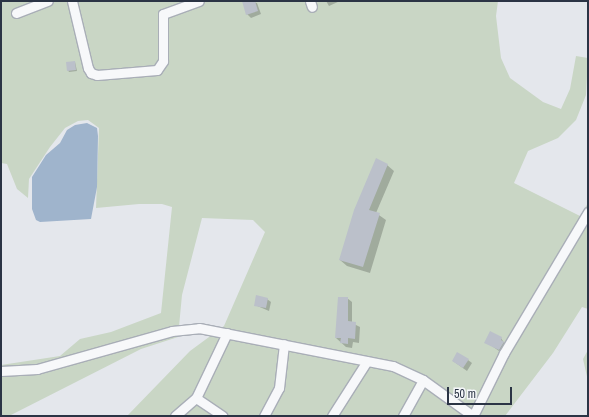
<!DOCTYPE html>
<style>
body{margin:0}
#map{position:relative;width:589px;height:417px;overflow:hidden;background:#e4e7ec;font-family:"Archivo Narrow",sans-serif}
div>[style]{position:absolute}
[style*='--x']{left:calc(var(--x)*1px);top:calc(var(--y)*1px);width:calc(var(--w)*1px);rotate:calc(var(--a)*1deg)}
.green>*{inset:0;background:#c9d6c5}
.water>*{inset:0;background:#9fb4cc}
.shadow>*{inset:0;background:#0003}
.building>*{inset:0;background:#bbc0ca}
.roads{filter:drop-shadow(1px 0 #a9aeb7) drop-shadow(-1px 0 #a9aeb7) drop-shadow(0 1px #a9aeb7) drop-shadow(0 -1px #a9aeb7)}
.minor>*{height:9px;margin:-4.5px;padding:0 4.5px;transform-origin:4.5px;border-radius:4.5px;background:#f7f8fa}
span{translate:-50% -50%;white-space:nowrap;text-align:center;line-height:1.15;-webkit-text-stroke:3.5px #f4f6f9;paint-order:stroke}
.frame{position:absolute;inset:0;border:2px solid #2b3445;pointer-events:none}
.scale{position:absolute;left:447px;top:387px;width:65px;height:18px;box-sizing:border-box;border:2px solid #2b3445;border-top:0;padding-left:5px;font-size:12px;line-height:14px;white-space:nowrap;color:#2b3445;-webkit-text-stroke:3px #f4f6f9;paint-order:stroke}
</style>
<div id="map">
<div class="green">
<i style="clip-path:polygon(1px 1px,498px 1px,496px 16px,501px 58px,510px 78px,543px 102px,561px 109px,570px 89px,576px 56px,588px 58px,586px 95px,576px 120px,558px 138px,528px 151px,514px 183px,580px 216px,588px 203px,588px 309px,582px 307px,553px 353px,505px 416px,127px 416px,190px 351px,224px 326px,265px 232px,253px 220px,202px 218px,182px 295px,178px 337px,141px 349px,9px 416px,1px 416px,1px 365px,60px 356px,80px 339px,111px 332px,161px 313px,172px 207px,162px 204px,139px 204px,96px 208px,99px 128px,88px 120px,78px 121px,65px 128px,50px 147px,29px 179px,28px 198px,17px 189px,7px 164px,1px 163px)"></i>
<i style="clip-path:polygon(588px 350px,588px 381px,583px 359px)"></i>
</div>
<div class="water">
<i style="clip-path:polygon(87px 123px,97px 128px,98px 136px,97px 187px,91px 219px,40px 222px,36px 220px,32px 209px,32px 177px,46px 155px,60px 143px,67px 130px,75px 125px)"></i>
</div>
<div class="shadow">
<i style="clip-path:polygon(248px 1px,257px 3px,261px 14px,251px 18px,247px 14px)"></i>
<i style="clip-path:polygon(326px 1px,340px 1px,329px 6px)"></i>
<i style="clip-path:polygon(75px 62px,77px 71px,69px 72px,68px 70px)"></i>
<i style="clip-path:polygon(387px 165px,394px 171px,376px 213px,386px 220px,370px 273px,347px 266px,340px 260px)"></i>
<i style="clip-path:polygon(347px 298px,352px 302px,352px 323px,360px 327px,359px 343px,353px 342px,352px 348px,346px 347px,336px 338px)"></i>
<i style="clip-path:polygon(267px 299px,271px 302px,269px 311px,255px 305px)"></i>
<i style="clip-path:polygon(501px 338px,506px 346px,502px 353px,486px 342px)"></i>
<i style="clip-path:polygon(468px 360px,472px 363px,467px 371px,453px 361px)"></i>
</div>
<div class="building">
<i style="clip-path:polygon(242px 1px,255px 1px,258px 11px,246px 15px)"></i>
<i style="clip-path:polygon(75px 61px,76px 70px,67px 71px,66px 62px)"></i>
<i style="clip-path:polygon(376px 158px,388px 164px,369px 210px,380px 213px,363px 267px,339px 260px,354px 210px)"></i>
<i style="clip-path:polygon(256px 295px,268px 298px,266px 308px,254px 306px)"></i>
<i style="clip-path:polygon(338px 297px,348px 297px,348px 321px,356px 322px,355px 339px,348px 338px,348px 344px,340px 343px,341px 338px,335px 338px)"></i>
<i style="clip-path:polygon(490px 331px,502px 337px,501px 340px,504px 342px,499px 350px,484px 343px)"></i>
<i style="clip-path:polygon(457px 352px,469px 359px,463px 368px,452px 361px)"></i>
</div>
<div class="roads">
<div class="minor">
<i style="--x:72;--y:1;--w:69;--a:76.6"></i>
<i style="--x:88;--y:68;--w:6;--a:59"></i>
<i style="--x:91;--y:73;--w:6;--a:18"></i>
<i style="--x:97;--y:75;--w:60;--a:-4.8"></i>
<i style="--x:157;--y:70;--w:11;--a:-56"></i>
<i style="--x:163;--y:61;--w:47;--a:-90"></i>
<i style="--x:163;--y:14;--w:38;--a:-20"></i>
<i style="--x:310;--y:1;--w:6;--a:72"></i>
<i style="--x:16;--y:13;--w:34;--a:-21"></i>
<i style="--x:1;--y:371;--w:36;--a:-3"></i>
<i style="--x:37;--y:369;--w:140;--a:-15.7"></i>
<i style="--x:172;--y:331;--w:27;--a:-6"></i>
<i style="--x:199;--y:328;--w:198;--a:11.1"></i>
<i style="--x:393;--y:366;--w:33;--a:25"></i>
<i style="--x:423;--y:380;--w:62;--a:35.8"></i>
<i style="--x:196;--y:398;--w:32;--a:34"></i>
<i style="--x:175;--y:416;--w:28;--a:-41"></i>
<i style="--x:196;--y:398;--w:72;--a:-64.5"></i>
<i style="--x:264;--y:416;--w:32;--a:-62"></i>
<i style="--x:279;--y:388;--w:44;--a:-83.5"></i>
<i style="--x:332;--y:416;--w:65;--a:-57.5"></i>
<i style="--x:403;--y:416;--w:41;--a:-60.9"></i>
<i style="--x:473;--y:416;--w:70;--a:-63.8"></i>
<i style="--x:504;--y:353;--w:164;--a:-59.2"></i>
</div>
</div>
<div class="frame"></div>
<div class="scale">50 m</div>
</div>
